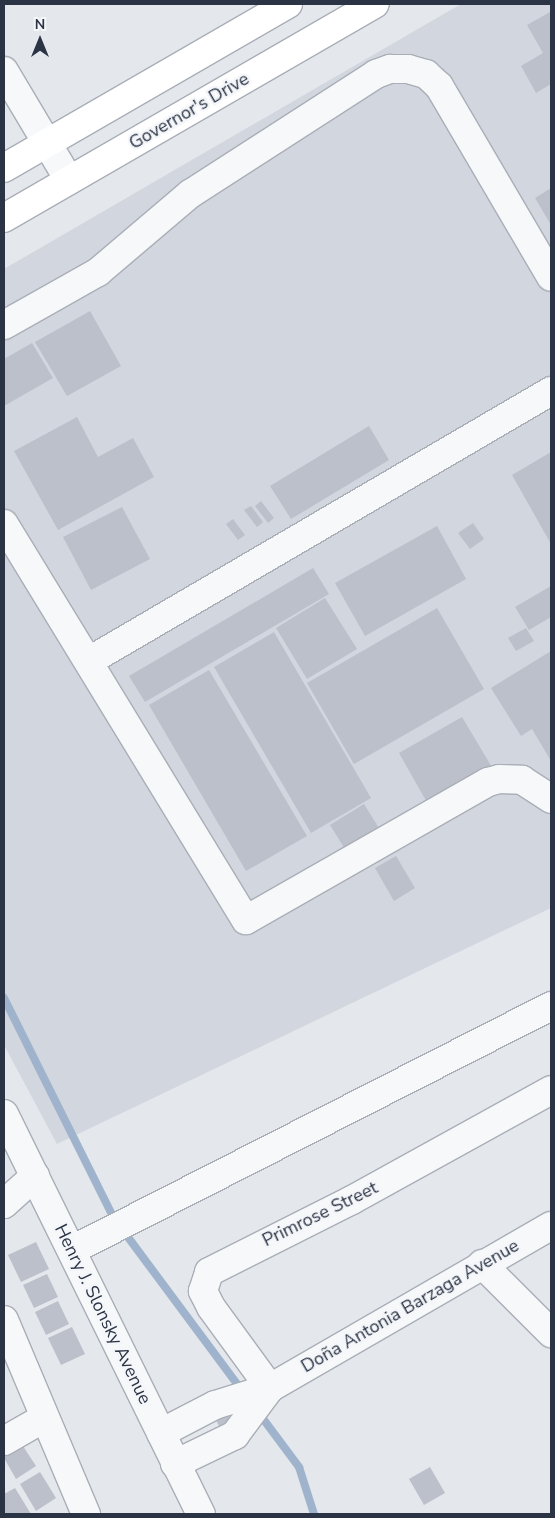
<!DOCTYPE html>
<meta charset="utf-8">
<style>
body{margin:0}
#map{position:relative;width:555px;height:1518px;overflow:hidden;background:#e4e7ec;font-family:"Nunito Sans",sans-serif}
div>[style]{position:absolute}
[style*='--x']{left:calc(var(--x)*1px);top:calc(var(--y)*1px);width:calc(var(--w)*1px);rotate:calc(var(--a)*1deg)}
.built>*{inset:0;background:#d2d6de}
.stream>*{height:8px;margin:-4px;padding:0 4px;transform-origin:4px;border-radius:4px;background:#9fb4cc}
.building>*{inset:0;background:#bbc0ca}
.roads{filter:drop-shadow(1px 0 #a9aeb7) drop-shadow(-1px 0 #a9aeb7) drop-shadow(0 1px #a9aeb7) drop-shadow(0 -1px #a9aeb7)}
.minor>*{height:28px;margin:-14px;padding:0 14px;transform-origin:14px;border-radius:14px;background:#f7f8fa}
.major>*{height:28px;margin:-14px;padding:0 14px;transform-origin:14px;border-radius:14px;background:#fff}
span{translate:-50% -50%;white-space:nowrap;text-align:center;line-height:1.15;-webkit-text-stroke:5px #f4f6f9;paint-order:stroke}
.street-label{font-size:18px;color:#2b3445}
.frame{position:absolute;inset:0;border:5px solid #2b3445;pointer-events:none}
.north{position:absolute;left:15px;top:15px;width:50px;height:50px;-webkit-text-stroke:4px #f4f6f9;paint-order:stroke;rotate:0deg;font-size:14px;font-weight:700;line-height:20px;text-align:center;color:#2b3445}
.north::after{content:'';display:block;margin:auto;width:18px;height:22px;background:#2b3445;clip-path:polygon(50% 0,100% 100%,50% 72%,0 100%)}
</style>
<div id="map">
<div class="built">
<i style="clip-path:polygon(461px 4px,551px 4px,551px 908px,57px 1144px,4px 1045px,4px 269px)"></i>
</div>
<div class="stream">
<i style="--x:4;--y:998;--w:245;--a:63.5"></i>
<i style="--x:113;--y:1217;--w:217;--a:53.4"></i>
<i style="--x:258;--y:1412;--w:69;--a:53.3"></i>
<i style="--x:299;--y:1467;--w:49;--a:72.3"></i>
</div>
<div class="building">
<i style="clip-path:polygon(550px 12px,551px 84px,536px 93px,521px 66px,543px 53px,527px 25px)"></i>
<i style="clip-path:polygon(551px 188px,551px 225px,535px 198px)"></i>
<i style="clip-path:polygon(90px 311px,121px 366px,67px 396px,35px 342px)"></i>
<i style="clip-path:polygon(32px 343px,53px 378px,4px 406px,4px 359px)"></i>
<i style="clip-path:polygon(77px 417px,98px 457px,133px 438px,154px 477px,58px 530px,14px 451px)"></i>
<i style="clip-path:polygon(369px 426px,389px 460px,291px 519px,270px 486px)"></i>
<i style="clip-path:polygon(551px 452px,551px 544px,512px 475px)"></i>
<i style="clip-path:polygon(261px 501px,274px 518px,268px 523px,255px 506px)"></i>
<i style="clip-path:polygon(251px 506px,263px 522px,257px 527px,244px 510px)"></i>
<i style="clip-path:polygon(122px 507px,150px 559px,91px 590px,63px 537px)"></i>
<i style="clip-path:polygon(233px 519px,245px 535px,238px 540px,226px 524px)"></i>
<i style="clip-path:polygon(473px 523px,484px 539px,470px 549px,458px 533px)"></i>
<i style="clip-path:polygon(437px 526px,466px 579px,365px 636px,335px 583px)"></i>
<i style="clip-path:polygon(313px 568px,329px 594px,145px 702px,129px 676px)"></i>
<i style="clip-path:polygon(551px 586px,551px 617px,529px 630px,515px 607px)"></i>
<i style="clip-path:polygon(325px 598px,357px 649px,307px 679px,276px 628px)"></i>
<i style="clip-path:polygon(437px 608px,484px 689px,354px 764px,307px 683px)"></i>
<i style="clip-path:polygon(526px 628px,534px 641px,516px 651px,508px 638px)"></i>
<i style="clip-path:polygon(274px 632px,371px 798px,311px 833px,214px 667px)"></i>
<i style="clip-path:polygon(551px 651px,551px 761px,532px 729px,521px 736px,491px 688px)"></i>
<i style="clip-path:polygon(209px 670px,307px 836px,246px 871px,149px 705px)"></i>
<i style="clip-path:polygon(462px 717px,493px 769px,429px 806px,399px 753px)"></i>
<i style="clip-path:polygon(364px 804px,382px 833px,348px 854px,330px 825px)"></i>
<i style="clip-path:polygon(396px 856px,415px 888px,394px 901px,375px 868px)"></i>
<i style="clip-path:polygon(36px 1242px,49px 1269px,21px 1282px,8px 1255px)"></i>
<i style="clip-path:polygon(47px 1274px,58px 1297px,34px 1308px,23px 1285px)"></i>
<i style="clip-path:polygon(58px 1301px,69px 1324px,46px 1335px,35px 1312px)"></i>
<i style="clip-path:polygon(72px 1327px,85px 1354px,61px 1365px,48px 1338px)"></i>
<i style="clip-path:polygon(226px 1412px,231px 1422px,220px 1428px,215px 1418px)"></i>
<i style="clip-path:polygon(19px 1440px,36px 1466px,16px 1479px,4px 1458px,4px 1449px)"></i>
<i style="clip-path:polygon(430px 1467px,445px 1493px,424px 1505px,409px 1479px)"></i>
<i style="clip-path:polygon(40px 1472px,56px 1498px,36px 1511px,20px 1484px)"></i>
<i style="clip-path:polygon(15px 1488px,31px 1514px,4px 1514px,4px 1494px)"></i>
</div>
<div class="roads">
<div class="minor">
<i style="--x:4;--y:71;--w:127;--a:59.2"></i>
<i style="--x:4;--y:325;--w:108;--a:-29.4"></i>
<i style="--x:98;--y:272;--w:121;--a:-40.3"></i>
<i style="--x:190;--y:194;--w:221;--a:-32.8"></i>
<i style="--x:376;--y:74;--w:15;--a:-20"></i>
<i style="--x:390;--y:69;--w:18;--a:0"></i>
<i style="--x:408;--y:69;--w:19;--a:16"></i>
<i style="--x:426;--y:74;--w:18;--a:43"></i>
<i style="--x:439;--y:86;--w:221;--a:59.6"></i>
<i style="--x:4;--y:524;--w:464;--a:58.6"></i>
<i style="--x:246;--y:920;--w:279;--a:-29.7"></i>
<i style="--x:488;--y:782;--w:11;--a:-15"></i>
<i style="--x:499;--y:779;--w:23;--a:2"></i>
<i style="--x:522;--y:780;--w:35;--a:33"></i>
<i style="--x:89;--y:661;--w:535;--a:-30.3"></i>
<i style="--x:4;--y:1114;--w:446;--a:63.8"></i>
<i style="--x:4;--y:1204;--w:42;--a:-42.1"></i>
<i style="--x:72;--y:1250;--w:538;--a:-26.99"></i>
<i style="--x:482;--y:1264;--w:98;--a:45"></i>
<i style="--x:4;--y:1320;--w:211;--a:67.1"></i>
<i style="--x:270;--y:1388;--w:100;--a:-126.1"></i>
<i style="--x:211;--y:1307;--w:18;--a:-117"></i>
<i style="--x:203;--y:1291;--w:20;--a:-72"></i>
<i style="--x:209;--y:1272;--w:160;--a:-26.7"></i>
<i style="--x:352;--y:1200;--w:227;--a:-28.9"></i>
<i style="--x:161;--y:1433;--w:61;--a:-27.4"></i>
<i style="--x:215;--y:1405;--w:58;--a:-17.2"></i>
<i style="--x:270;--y:1388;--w:324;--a:-30"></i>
<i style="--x:4;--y:1441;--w:46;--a:-29.9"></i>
<i style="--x:175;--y:1464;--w:67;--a:-25.8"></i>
<i style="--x:235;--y:1435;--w:59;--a:-53.3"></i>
</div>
<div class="major">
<i style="--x:4;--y:168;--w:328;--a:-30"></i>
<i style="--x:4;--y:218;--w:428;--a:-30"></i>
</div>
</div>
<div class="street-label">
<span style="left:189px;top:111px;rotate:-30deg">Governor's Drive</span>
<span style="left:320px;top:1214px;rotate:-26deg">Primrose Street</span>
<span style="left:410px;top:1306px;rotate:-30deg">Doña Antonia Barzaga Avenue</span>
<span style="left:103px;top:1314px;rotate:64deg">Henry J. Slonsky Avenue</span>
</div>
<div class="frame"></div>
<div class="north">N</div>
</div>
